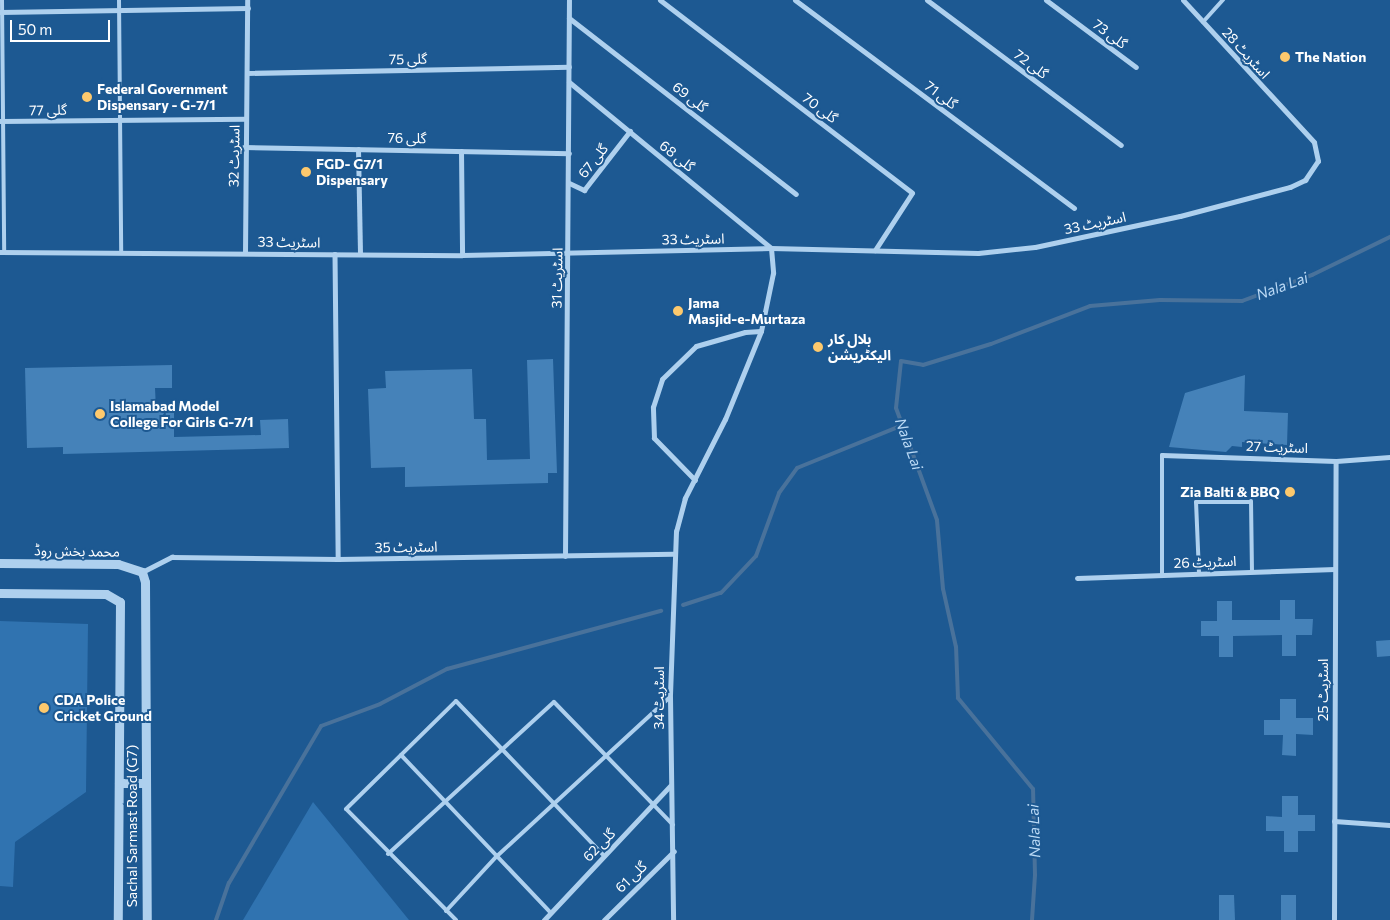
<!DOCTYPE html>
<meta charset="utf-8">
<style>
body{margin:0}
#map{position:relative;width:1390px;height:920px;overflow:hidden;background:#1d5992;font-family:Commissioner,"Noto Sans Arabic",sans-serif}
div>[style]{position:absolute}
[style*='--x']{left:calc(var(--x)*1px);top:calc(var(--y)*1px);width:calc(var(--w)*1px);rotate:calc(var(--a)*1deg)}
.green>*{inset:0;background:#3073b0}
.stream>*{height:4px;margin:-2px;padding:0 2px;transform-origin:2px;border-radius:2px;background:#49729b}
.building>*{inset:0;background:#4582b9}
.service>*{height:4px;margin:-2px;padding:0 2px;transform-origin:2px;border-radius:2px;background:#aed0ee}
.pedestrian>*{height:4.5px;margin:-2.25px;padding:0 2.25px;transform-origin:2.25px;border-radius:2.25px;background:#aed0ee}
.minor>*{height:5px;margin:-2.5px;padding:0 2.5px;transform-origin:2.5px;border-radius:2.5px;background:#aed0ee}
.tertiary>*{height:9px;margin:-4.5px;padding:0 4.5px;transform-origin:4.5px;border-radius:4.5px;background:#aed0ee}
.dots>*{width:14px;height:14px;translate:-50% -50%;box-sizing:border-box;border:2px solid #1d5992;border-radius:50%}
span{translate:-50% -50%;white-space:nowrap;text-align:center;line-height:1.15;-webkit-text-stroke:4px #1d5992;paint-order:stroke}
.street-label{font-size:14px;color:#fff}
.poi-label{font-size:14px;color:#fff;font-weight:700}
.left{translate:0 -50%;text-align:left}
.right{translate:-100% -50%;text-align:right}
.water-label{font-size:15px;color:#bad9f5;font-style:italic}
.scale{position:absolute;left:10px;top:20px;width:100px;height:22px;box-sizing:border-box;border:2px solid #fff;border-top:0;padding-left:6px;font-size:15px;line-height:18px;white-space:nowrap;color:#fff;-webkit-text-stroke:4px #1d5992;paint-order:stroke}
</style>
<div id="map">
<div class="green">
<i style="clip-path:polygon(0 621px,88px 624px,86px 792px,15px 842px,13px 887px,0 886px)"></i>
<i style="clip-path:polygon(313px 802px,409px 920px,243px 920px)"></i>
</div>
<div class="stream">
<i style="--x:683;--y:605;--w:40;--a:-18"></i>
<i style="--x:721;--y:593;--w:51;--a:-46.6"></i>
<i style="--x:756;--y:556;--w:67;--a:-69.9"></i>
<i style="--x:779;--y:493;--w:31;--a:-54"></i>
<i style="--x:797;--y:468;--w:114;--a:-22.1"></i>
<i style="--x:216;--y:920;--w:39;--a:-71"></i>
<i style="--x:229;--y:883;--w:182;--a:-59.6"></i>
<i style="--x:321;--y:726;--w:63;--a:-20.4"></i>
<i style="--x:380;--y:704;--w:76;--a:-27.6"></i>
<i style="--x:447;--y:669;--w:222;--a:-15.2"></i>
<i style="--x:1032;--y:920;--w:45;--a:-86.2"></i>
<i style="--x:1035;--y:875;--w:86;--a:-91.3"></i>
<i style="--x:1033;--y:789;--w:118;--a:-129.5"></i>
<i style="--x:958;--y:698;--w:51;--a:-92.2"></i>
<i style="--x:956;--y:647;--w:59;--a:-102.6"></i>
<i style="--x:943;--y:589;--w:69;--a:-95"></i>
<i style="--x:937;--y:520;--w:119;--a:-110.1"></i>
<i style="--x:896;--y:408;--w:47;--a:-83.9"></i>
<i style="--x:901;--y:361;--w:22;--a:10"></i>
<i style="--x:923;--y:365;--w:71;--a:-17.2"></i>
<i style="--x:991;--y:344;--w:106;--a:-21"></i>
<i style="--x:1090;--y:306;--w:70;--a:-4.9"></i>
<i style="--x:1160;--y:300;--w:82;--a:0.7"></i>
<i style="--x:1242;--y:301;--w:75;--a:-20.4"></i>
<i style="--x:1312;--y:275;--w:87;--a:-26"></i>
</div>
<div class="building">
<i style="clip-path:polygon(553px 359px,557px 473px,548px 473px,548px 483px,405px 487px,405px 467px,371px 468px,368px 389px,386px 388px,385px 371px,472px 369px,474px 419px,486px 419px,487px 460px,530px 459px,527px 360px)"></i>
<i style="clip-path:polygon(172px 365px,172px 388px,155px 388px,156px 409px,174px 409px,174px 437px,261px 435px,260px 420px,288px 419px,289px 448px,63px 454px,63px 447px,27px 448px,25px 368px)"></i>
<i style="clip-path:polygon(1245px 375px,1244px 411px,1288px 413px,1287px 445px,1242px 442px,1242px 447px,1232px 446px,1226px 452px,1169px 447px,1185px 393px)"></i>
<i style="clip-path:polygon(1280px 600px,1295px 600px,1295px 619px,1313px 619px,1312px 635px,1296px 635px,1296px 656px,1282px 656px,1282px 635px,1233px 636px,1233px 657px,1219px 657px,1219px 636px,1201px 636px,1201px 621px,1217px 621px,1217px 601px,1232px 601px,1232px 620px,1280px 620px)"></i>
<i style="clip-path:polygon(1390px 640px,1390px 656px,1377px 657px,1376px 641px)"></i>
<i style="clip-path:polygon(1280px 699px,1296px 699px,1296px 718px,1313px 718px,1313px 735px,1296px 734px,1296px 756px,1282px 755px,1283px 735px,1264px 735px,1264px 720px,1280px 720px)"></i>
<i style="clip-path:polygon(1282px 796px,1298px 796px,1298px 815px,1315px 815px,1315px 831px,1298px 831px,1298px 852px,1284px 852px,1284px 831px,1266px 831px,1266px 816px,1282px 817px)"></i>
<i style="clip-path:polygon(1219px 895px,1234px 895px,1235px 920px,1219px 920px)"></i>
<i style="clip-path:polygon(1281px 895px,1296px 895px,1296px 920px,1281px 920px)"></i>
</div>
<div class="service">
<i style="--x:2;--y:0;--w:252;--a:89.5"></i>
<i style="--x:119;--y:0;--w:251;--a:89.5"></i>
<i style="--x:1203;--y:22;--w:30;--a:-48"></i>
<i style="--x:1251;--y:501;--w:71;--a:89.2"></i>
<i style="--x:1199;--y:573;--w:71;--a:-92.4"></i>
<i style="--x:1196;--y:502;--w:55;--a:0"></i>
<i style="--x:1162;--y:575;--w:120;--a:-90"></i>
<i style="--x:401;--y:755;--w:218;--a:46.5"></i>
<i style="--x:388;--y:854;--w:225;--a:-42.5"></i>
<i style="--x:554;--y:702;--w:171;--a:45.9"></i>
<i style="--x:446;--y:911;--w:74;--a:-47.2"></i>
<i style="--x:496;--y:857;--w:236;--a:-42.6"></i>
<i style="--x:456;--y:920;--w:156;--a:-134.7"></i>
<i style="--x:346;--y:809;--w:154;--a:-44.5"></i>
<i style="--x:456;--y:701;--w:213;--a:46.3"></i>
</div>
<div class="pedestrian">
<i style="--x:335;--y:254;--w:305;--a:89.4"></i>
</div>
<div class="minor">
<i style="--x:660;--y:0;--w:317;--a:37.4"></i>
<i style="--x:912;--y:193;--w:68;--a:123"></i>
<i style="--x:795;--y:0;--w:348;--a:36.7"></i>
<i style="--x:927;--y:0;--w:242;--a:36.8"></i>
<i style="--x:1046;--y:0;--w:112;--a:36.7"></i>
<i style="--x:0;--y:12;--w:248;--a:-0.9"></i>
<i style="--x:569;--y:18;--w:287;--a:37.8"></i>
<i style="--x:247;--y:73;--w:322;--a:-1.1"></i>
<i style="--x:569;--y:82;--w:261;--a:39.4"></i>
<i style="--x:771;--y:248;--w:25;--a:85"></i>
<i style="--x:773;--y:273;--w:59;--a:101.7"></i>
<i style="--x:761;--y:331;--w:95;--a:112.2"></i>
<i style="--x:725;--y:419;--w:89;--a:116.9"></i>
<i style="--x:685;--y:498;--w:34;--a:105"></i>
<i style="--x:676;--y:531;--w:166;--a:92.1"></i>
<i style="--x:670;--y:697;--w:223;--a:89.2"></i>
<i style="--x:0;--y:121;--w:246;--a:-0.5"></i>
<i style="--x:244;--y:147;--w:325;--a:1.1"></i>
<i style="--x:358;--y:149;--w:105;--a:88.9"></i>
<i style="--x:461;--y:151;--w:104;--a:89.4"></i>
<i style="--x:569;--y:183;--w:17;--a:25"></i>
<i style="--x:584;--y:190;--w:75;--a:-52.1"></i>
<i style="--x:0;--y:252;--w:462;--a:0.4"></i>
<i style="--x:462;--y:255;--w:309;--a:-1.3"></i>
<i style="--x:771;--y:248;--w:207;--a:1.4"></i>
<i style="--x:978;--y:253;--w:57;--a:-6"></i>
<i style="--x:1035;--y:247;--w:148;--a:-12.1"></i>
<i style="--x:1180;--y:216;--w:114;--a:-14.8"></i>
<i style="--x:1290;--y:187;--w:17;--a:-25"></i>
<i style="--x:1305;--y:180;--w:23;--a:-56"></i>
<i style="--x:1318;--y:161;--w:19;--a:-102"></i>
<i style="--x:1314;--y:142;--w:193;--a:-132.7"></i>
<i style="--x:245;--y:253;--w:253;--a:-89.5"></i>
<i style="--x:1162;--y:455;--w:174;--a:2"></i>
<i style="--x:1336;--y:461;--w:54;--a:-4.2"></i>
<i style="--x:695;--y:480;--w:59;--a:-134.3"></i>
<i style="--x:654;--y:438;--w:31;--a:-92"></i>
<i style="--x:653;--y:407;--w:29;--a:-72"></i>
<i style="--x:662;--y:379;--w:47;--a:-44.1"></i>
<i style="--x:696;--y:346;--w:51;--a:-15.9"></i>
<i style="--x:745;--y:332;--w:16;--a:-4"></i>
<i style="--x:565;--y:556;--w:556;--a:-89.59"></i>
<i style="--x:142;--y:572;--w:34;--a:-27"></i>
<i style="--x:172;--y:557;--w:166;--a:0.7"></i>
<i style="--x:338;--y:559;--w:335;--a:-0.9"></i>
<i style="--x:1077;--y:578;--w:258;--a:-2"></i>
<i style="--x:1334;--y:821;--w:56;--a:4.1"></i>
<i style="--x:544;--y:920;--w:184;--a:-46.8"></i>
<i style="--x:604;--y:920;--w:98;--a:-44.6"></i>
<i style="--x:1334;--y:920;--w:459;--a:-89.8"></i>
</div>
<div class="tertiary">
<i style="--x:0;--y:563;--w:118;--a:0.5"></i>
<i style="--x:118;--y:564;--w:25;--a:18"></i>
<i style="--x:142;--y:572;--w:10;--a:73"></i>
<i style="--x:145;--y:582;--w:338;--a:89.7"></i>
<i style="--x:0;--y:593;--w:106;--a:0.5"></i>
<i style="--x:106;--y:594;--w:16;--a:30"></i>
<i style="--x:120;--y:602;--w:318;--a:90.4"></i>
<i style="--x:119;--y:783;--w:27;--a:0"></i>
</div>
<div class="dots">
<i style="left:1285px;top:57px;background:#fdc96d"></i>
<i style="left:87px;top:97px;background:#fdc96d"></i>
<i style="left:306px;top:172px;background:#fdc96d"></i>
<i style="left:678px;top:311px;background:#fdc96d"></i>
<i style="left:818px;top:347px;background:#fdc96d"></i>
<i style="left:100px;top:414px;background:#fdc96d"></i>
<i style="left:1290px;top:492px;background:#fdc96d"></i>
<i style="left:44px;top:708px;background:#fdc96d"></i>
</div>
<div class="street-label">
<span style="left:1110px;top:34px;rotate:37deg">گلی 73</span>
<span style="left:1246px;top:53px;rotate:48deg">اسٹریٹ 28</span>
<span style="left:408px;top:59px;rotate:-1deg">گلی 75</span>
<span style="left:1031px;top:64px;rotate:37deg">گلی 72</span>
<span style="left:941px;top:95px;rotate:37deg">گلی 71</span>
<span style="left:690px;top:97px;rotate:38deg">گلی 69</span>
<span style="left:820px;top:108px;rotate:37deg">گلی 70</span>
<span style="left:48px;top:110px;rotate:-1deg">گلی 77</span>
<span style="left:407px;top:138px;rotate:1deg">گلی 76</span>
<span style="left:234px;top:156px;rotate:-89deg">اسٹریٹ 32</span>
<span style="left:677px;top:156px;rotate:39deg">گلی 68</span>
<span style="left:593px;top:161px;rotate:-52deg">گلی 67</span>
<span style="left:1095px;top:223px;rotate:-12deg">اسٹریٹ 33</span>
<span style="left:693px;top:239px;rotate:-1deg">اسٹریٹ 33</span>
<span style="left:289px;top:242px;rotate:1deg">اسٹریٹ 33</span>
<span style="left:557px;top:278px;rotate:-89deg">اسٹریٹ 31</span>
<span style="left:1277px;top:447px;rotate:2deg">اسٹریٹ 27</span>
<span style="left:406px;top:547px;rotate:-1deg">اسٹریٹ 35</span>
<span style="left:77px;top:551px;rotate:1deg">محمد بخش روڈ</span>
<span style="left:1205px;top:562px;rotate:-2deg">اسٹریٹ 26</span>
<span style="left:1323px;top:690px;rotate:-90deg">اسٹریٹ 25</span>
<span style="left:659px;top:698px;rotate:-90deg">اسٹریٹ 34</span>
<span style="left:132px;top:826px;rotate:-90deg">Sachal Sarmast Road (G7)</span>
<span style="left:599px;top:845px;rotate:-46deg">گلی 62</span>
<span style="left:631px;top:877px;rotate:-44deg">گلی 61</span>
</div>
<div class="poi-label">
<span class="left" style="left:1295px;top:57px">The Nation</span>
<span class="left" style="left:97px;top:97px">Federal Government<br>Dispensary - G-7/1</span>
<span class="left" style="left:316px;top:172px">FGD- G7/1<br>Dispensary</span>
<span class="left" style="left:688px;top:311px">Jama<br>Masjid-e-Murtaza</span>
<span class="left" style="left:828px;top:347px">بلال کار<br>الیکٹریشن</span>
<span class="left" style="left:110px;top:414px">Islamabad Model<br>College For Girls G-7/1</span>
<span class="right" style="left:1280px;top:492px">Zia Balti &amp; BBQ</span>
<span class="left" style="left:54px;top:708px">CDA Police<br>Cricket Ground</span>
</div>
<div class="water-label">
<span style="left:1282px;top:286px;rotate:-20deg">Nala Lai</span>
<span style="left:909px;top:444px;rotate:70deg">Nala Lai</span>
<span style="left:1034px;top:831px;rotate:-92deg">Nala Lai</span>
</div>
<div class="scale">50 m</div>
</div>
